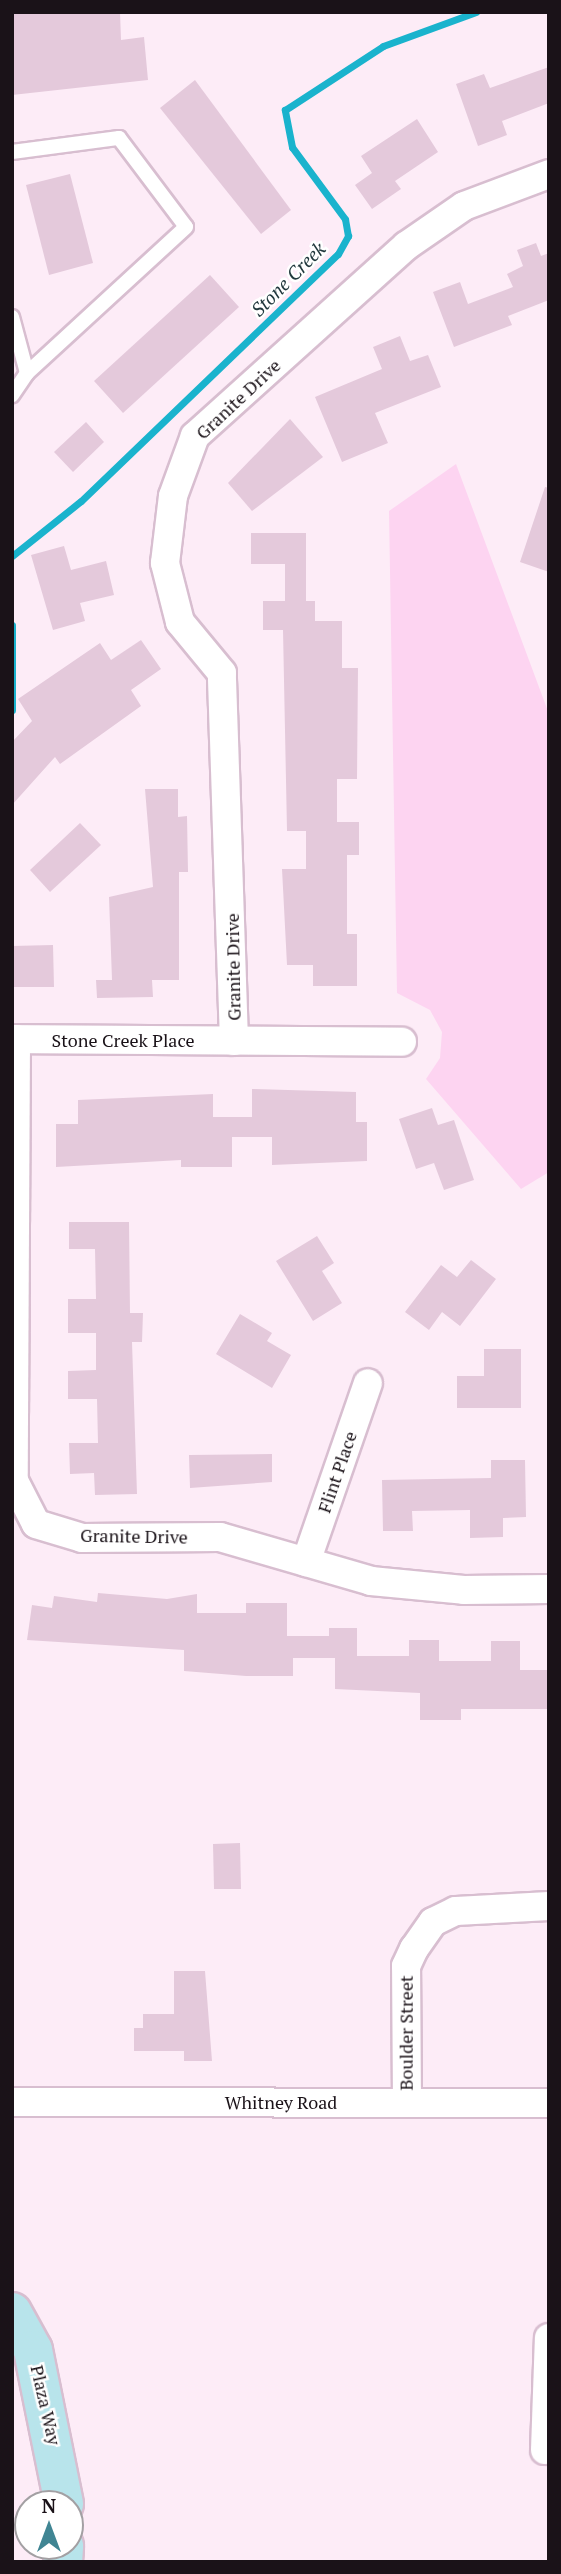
<!DOCTYPE html>
<style>
body{margin:0}
#map{position:relative;width:561px;height:2574px;overflow:hidden;background:#fdecf7;font-family:"PT Serif",serif}
div>[style]{position:absolute}
[style*='--x']{left:calc(var(--x)*1px);top:calc(var(--y)*1px);width:calc(var(--w)*1px);rotate:calc(var(--a)*1deg)}
.green>*{inset:0;background:#fdd4f1}
.stream>*{height:7px;margin:-3.5px;padding:0 3.5px;transform-origin:3.5px;border-radius:3.5px;background:#1ab3cd}
.building>*{inset:0;background:#e4c9db}
.roads{filter:drop-shadow(2px 0 #d8bed0) drop-shadow(-2px 0 #d8bed0) drop-shadow(0 2px #d8bed0) drop-shadow(0 -2px #d8bed0)}
.lane>*{height:14px;margin:-7px;padding:0 7px;transform-origin:7px;border-radius:7px;background:#fff}
.street>*{height:28px;margin:-14px;padding:0 14px;transform-origin:14px;border-radius:14px;background:#fff}
.secondary>*{height:38px;margin:-19px;padding:0 19px;transform-origin:19px;border-radius:19px;background:#b8e4eb}
span{translate:-50% -50%;white-space:nowrap;text-align:center;line-height:1.15;-webkit-text-stroke:5px #fff;paint-order:stroke}
.street-label{font-size:18px;color:#1a1218}
.water-label{font-size:19px;color:#21383d;font-style:italic}
.frame{position:absolute;inset:0;border:14px solid #1a1218;pointer-events:none}
.north{position:absolute;left:14px;top:2490px;width:70px;height:70px;box-sizing:border-box;background:#fff;border:2px solid #a3a0a3;border-radius:50%;rotate:0deg;font-size:19px;font-weight:700;line-height:28px;text-align:center;color:#1a1218}
.north::after{content:'';display:block;margin:auto;width:24px;height:32px;background:#408593;clip-path:polygon(50% 0,100% 100%,50% 72%,0 100%)}
</style>
<div id="map">
<div class="green">
<i style="clip-path:polygon(456px 464px,549px 714px,549px 1172px,521px 1189px,426px 1079px,440px 1058px,442px 1032px,430px 1010px,397px 993px,389px 511px)"></i>
</div>
<div class="stream">
<i style="--x:12;--y:556;--w:88;--a:-38.6"></i>
<i style="--x:81;--y:501;--w:356;--a:-43.9"></i>
<i style="--x:338;--y:254;--w:21;--a:-61"></i>
<i style="--x:348;--y:236;--w:17;--a:-100"></i>
<i style="--x:345;--y:219;--w:89;--a:-126.4"></i>
<i style="--x:292;--y:147;--w:38;--a:-101"></i>
<i style="--x:285;--y:110;--w:117;--a:-33.1"></i>
<i style="--x:383;--y:46;--w:99;--a:-20.1"></i>
<i style="--x:12;--y:625;--w:85;--a:90"></i>
</div>
<div class="building">
<i style="clip-path:polygon(12px 12px,120px 12px,121px 40px,144px 37px,148px 80px,12px 95px)"></i>
<i style="clip-path:polygon(549px 67px,549px 103px,502px 121px,507px 135px,478px 146px,456px 84px,484px 74px,490px 88px)"></i>
<i style="clip-path:polygon(195px 80px,291px 210px,261px 234px,160px 108px)"></i>
<i style="clip-path:polygon(417px 119px,438px 152px,395px 181px,401px 189px,372px 209px,355px 185px,372px 173px,361px 156px)"></i>
<i style="clip-path:polygon(70px 174px,93px 263px,49px 275px,26px 185px)"></i>
<i style="clip-path:polygon(536px 243px,541px 256px,549px 253px,549px 300px,508px 316px,512px 325px,454px 347px,433px 292px,460px 282px,468px 304px,513px 287px,507px 274px,523px 266px,517px 250px)"></i>
<i style="clip-path:polygon(210px 275px,239px 307px,123px 413px,94px 381px)"></i>
<i style="clip-path:polygon(400px 336px,410px 361px,428px 355px,441px 387px,375px 413px,388px 443px,342px 462px,315px 397px,382px 369px,373px 347px)"></i>
<i style="clip-path:polygon(290px 419px,323px 457px,252px 511px,228px 483px)"></i>
<i style="clip-path:polygon(86px 422px,104px 442px,73px 472px,54px 452px)"></i>
<i style="clip-path:polygon(545px 487px,549px 488px,549px 572px,520px 562px)"></i>
<i style="clip-path:polygon(251px 533px,306px 533px,306px 601px,315px 601px,315px 621px,342px 621px,342px 668px,358px 668px,357px 779px,337px 779px,337px 822px,359px 822px,359px 855px,347px 855px,347px 934px,357px 934px,357px 986px,313px 986px,313px 965px,287px 965px,282px 869px,306px 869px,306px 831px,287px 831px,283px 630px,263px 630px,263px 601px,285px 601px,285px 564px,251px 564px)"></i>
<i style="clip-path:polygon(64px 546px,71px 570px,106px 561px,114px 595px,80px 603px,85px 621px,53px 630px,31px 555px)"></i>
<i style="clip-path:polygon(141px 640px,161px 669px,131px 690px,141px 706px,60px 764px,55px 757px,12px 805px,12px 742px,32px 721px,18px 699px,100px 643px,111px 660px)"></i>
<i style="clip-path:polygon(145px 789px,178px 789px,178px 817px,187px 816px,188px 872px,179px 872px,179px 980px,152px 980px,153px 997px,97px 998px,96px 980px,112px 980px,109px 897px,153px 887px)"></i>
<i style="clip-path:polygon(80px 823px,101px 845px,50px 892px,30px 870px)"></i>
<i style="clip-path:polygon(53px 945px,54px 987px,12px 987px,12px 946px)"></i>
<i style="clip-path:polygon(252px 1089px,356px 1092px,356px 1122px,367px 1122px,367px 1161px,272px 1165px,272px 1137px,232px 1137px,232px 1167px,181px 1167px,181px 1160px,56px 1167px,56px 1124px,78px 1124px,78px 1100px,213px 1094px,213px 1117px,252px 1117px)"></i>
<i style="clip-path:polygon(432px 1108px,438px 1125px,454px 1120px,474px 1180px,444px 1190px,434px 1163px,416px 1169px,399px 1119px)"></i>
<i style="clip-path:polygon(69px 1222px,129px 1222px,130px 1313px,143px 1313px,142px 1342px,132px 1342px,137px 1494px,95px 1495px,94px 1473px,70px 1474px,69px 1443px,98px 1443px,97px 1399px,68px 1399px,68px 1371px,96px 1370px,96px 1333px,68px 1333px,68px 1299px,96px 1299px,95px 1249px,69px 1249px)"></i>
<i style="clip-path:polygon(317px 1236px,334px 1263px,322px 1271px,342px 1303px,313px 1321px,276px 1261px)"></i>
<i style="clip-path:polygon(471px 1260px,496px 1279px,460px 1326px,442px 1312px,429px 1330px,405px 1312px,441px 1265px,457px 1277px)"></i>
<i style="clip-path:polygon(240px 1314px,272px 1333px,267px 1341px,291px 1355px,272px 1388px,216px 1354px)"></i>
<i style="clip-path:polygon(484px 1349px,521px 1349px,521px 1408px,457px 1408px,457px 1376px,484px 1376px)"></i>
<i style="clip-path:polygon(272px 1454px,272px 1482px,190px 1488px,189px 1455px)"></i>
<i style="clip-path:polygon(491px 1460px,525px 1460px,526px 1517px,503px 1518px,503px 1537px,470px 1538px,470px 1510px,412px 1511px,413px 1531px,383px 1531px,382px 1480px,491px 1478px)"></i>
<i style="clip-path:polygon(98px 1593px,167px 1599px,197px 1594px,197px 1613px,246px 1613px,246px 1603px,287px 1603px,287px 1636px,329px 1636px,329px 1628px,357px 1628px,357px 1656px,409px 1656px,409px 1640px,439px 1640px,439px 1661px,491px 1661px,491px 1641px,520px 1641px,520px 1670px,549px 1670px,549px 1709px,461px 1709px,461px 1720px,420px 1720px,420px 1693px,335px 1689px,335px 1658px,293px 1658px,293px 1676px,246px 1676px,184px 1671px,184px 1650px,27px 1640px,32px 1605px,52px 1608px,54px 1596px,97px 1602px)"></i>
<i style="clip-path:polygon(240px 1843px,241px 1889px,214px 1889px,213px 1844px)"></i>
<i style="clip-path:polygon(174px 1971px,205px 1971px,212px 2061px,184px 2061px,184px 2051px,134px 2051px,134px 2028px,143px 2028px,143px 2014px,174px 2014px)"></i>
</div>
<div class="roads">
<div class="lane">
<i style="--x:12;--y:152;--w:108;--a:-7.5"></i>
<i style="--x:119;--y:138;--w:111;--a:53"></i>
<i style="--x:186;--y:227;--w:216;--a:137.4"></i>
<i style="--x:12;--y:317;--w:58;--a:75"></i>
<i style="--x:27;--y:373;--w:27;--a:124"></i>
</div>
<div class="street">
<i style="--x:12;--y:1039;--w:390;--a:0.4"></i>
<i style="--x:16;--y:1039;--w:442;--a:90.3"></i>
<i style="--x:14;--y:1481;--w:48;--a:62.9"></i>
<i style="--x:36;--y:1524;--w:48;--a:16.9"></i>
<i style="--x:82;--y:1538;--w:138;--a:-0.4"></i>
<i style="--x:220;--y:1537;--w:157;--a:16.2"></i>
<i style="--x:371;--y:1581;--w:93;--a:5.5"></i>
<i style="--x:464;--y:1590;--w:85;--a:-0.7"></i>
<i style="--x:234;--y:1041;--w:368;--a:-91.9"></i>
<i style="--x:222;--y:673;--w:66;--a:-129.5"></i>
<i style="--x:180;--y:622;--w:61;--a:-104.3"></i>
<i style="--x:165;--y:563;--w:67;--a:-83.2"></i>
<i style="--x:173;--y:496;--w:64;--a:-69.9"></i>
<i style="--x:195;--y:436;--w:284;--a:-42"></i>
<i style="--x:406;--y:246;--w:70;--a:-34.6"></i>
<i style="--x:464;--y:206;--w:91;--a:-20.6"></i>
<i style="--x:306;--y:1562;--w:189;--a:-70.9"></i>
<i style="--x:12;--y:2102;--w:537;--a:0.11"></i>
<i style="--x:407;--y:2102;--w:136;--a:-90.4"></i>
<i style="--x:406;--y:1966;--w:19;--a:-65"></i>
<i style="--x:414;--y:1949;--w:33;--a:-55"></i>
<i style="--x:433;--y:1922;--w:25;--a:-26"></i>
<i style="--x:456;--y:1911;--w:93;--a:-3.1"></i>
<i style="--x:545;--y:2450;--w:112;--a:-88"></i>
</div>
<div class="secondary">
<i style="--x:12;--y:2312;--w:43;--a:61.1"></i>
<i style="--x:33;--y:2350;--w:157;--a:78.6"></i>
<i style="--x:63;--y:2562;--w:16;--a:-86"></i>
</div>
</div>
<div class="street-label">
<span style="left:238px;top:399px;rotate:-43deg">Granite Drive</span>
<span style="left:233px;top:967px;rotate:-91deg">Granite Drive</span>
<span style="left:123px;top:1040px">Stone Creek Place</span>
<span style="left:337px;top:1472px;rotate:-71deg">Flint Place</span>
<span style="left:134px;top:1536px;rotate:1deg">Granite Drive</span>
<span style="left:406px;top:2033px;rotate:-90deg">Boulder Street</span>
<span style="left:281px;top:2102px">Whitney Road</span>
<span style="left:46px;top:2405px;rotate:77deg">Plaza Way</span>
</div>
<div class="water-label">
<span style="left:288px;top:279px;rotate:-45deg">Stone Creek</span>
</div>
<div class="frame"></div>
<div class="north">N</div>
</div>
